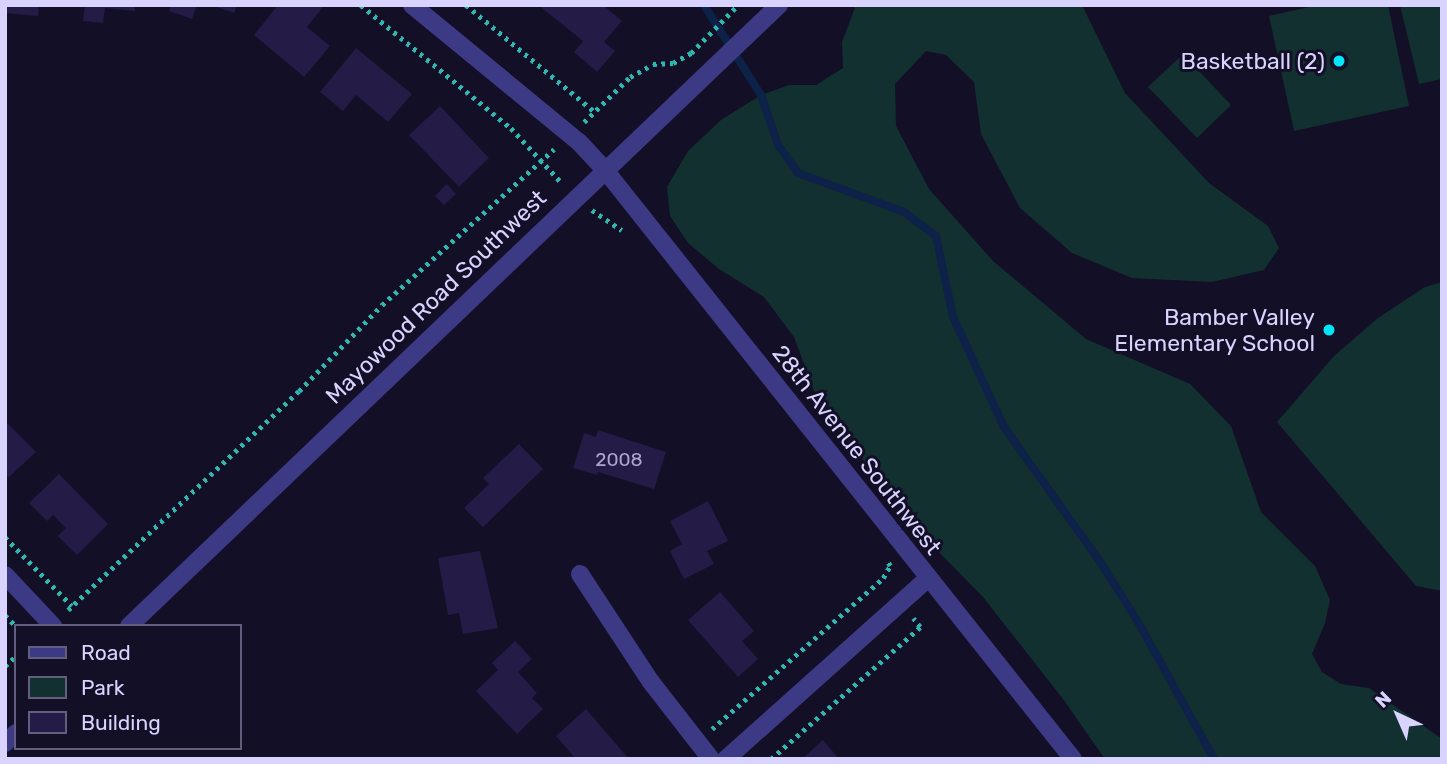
<!DOCTYPE html>
<style>
body{margin:0}
#map{position:relative;width:1447px;height:764px;overflow:hidden;background:#130f26;font-family:Rubik,sans-serif}
div>[style]{position:absolute}
[style*='--x']{left:calc(var(--x)*1px);top:calc(var(--y)*1px);width:calc(var(--w)*1px);rotate:calc(var(--a)*1deg)}
.green>*{inset:0;background:#12302f}
.stream>*{height:8px;margin:-4px;padding:0 4px;transform-origin:4px;border-radius:4px;background:#0c2248}
.building>*{inset:0;background:#241b47}
.path>*{height:4.5px;margin-top:-2.25px;transform-origin:0;background:repeating-linear-gradient(90deg,#2fb8b0 0 3.5px,transparent 0 8.5px)}
.minor>*{height:18px;margin:-9px;padding:0 9px;transform-origin:9px;border-radius:9px;background:#3d3a85}
.tertiary>*{height:18px;margin:-9px;padding:0 9px;transform-origin:9px;border-radius:9px;background:#3d3a85}
.dots>*{width:19px;height:19px;translate:-50% -50%;box-sizing:border-box;border:4px solid #130f26;border-radius:50%}
span{translate:-50% -50%;white-space:nowrap;text-align:center;line-height:1.15;-webkit-text-stroke:6px #130f26;paint-order:stroke}
.number-label{font-size:19px;color:#aca6d1}
.number-label span{-webkit-text-stroke-width:0}
.poi-label{font-size:23px;color:#d9d4ff}
.right{translate:-100% -50%;text-align:right}
.street-label{font-size:23px;color:#d9d4ff}
.frame{position:absolute;inset:0;border:7px solid #d9d4ff;pointer-events:none}
.legend{position:absolute;left:14px;top:624px;width:228px;height:126px;box-sizing:border-box;background:#130f26;border:2px solid #625e7d;margin:0;padding:9px 12px;list-style:none;font-size:21px;color:#d9d4ff}
.legend li{display:flex;align-items:center;gap:14px;height:35px}
.legend b{width:35px;border:2px solid #625e7d}
.north{position:absolute;left:1363px;top:680px;width:70px;height:70px;-webkit-text-stroke:5px #130f26;paint-order:stroke;rotate:316deg;font-size:19px;font-weight:700;line-height:28px;text-align:center;color:#d9d4ff}
.north::after{content:'';display:block;margin:auto;width:24px;height:32px;background:#d9d4ff;clip-path:polygon(50% 0,100% 100%,50% 72%,0 100%)}
</style>
<div id="map">
<div class="green">
<i style="clip-path:polygon(856px 5px,1082px 5px,1125px 93px,1209px 183px,1268px 226px,1279px 248px,1264px 270px,1212px 282px,1132px 278px,1072px 253px,1020px 208px,981px 134px,974px 82px,946px 55px,926px 51px,895px 84px,896px 126px,929px 189px,993px 261px,1086px 339px,1190px 384px,1231px 426px,1261px 512px,1315px 566px,1330px 600px,1325px 623px,1312px 654px,1322px 672px,1341px 684px,1369px 688px,1442px 739px,1442px 759px,1105px 759px,1063px 699px,983px 597px,923px 536px,819px 404px,794px 337px,764px 297px,719px 269px,688px 243px,670px 216px,667px 187px,688px 151px,721px 120px,761px 95px,789px 85px,816px 85px,843px 68px,842px 42px)"></i>
<i style="clip-path:polygon(1318px 5px,1388px 5px,1409px 106px,1294px 131px,1269px 16px)"></i>
<i style="clip-path:polygon(1400px 5px,1442px 5px,1442px 79px,1419px 84px)"></i>
<i style="clip-path:polygon(1183px 54px,1231px 105px,1197px 138px,1148px 87px)"></i>
<i style="clip-path:polygon(1442px 282px,1442px 591px,1416px 586px,1277px 422px,1334px 356px,1378px 318px,1425px 287px)"></i>
</div>
<div class="stream">
<i style="--x:704;--y:5;--w:107;--a:57.7"></i>
<i style="--x:761;--y:95;--w:53;--a:71.2"></i>
<i style="--x:778;--y:145;--w:34;--a:54"></i>
<i style="--x:798;--y:173;--w:113;--a:20.2"></i>
<i style="--x:904;--y:212;--w:40;--a:37"></i>
<i style="--x:936;--y:236;--w:83;--a:78.1"></i>
<i style="--x:953;--y:317;--w:121;--a:65.1"></i>
<i style="--x:1004;--y:427;--w:163;--a:54.5"></i>
<i style="--x:1099;--y:560;--w:71;--a:57.7"></i>
<i style="--x:1137;--y:620;--w:159;--a:61"></i>
</div>
<div class="building">
<i style="clip-path:polygon(5px 5px,39px 5px,38px 16px,5px 13px)"></i>
<i style="clip-path:polygon(85px 5px,135px 5px,135px 11px,105px 8px,103px 23px,83px 21px)"></i>
<i style="clip-path:polygon(171px 5px,197px 5px,192px 19px,169px 11px)"></i>
<i style="clip-path:polygon(211px 5px,237px 5px,234px 13px)"></i>
<i style="clip-path:polygon(278px 5px,323px 7px,307px 27px,330px 46px,304px 77px,254px 35px)"></i>
<i style="clip-path:polygon(544px 5px,603px 5px,622px 21px,604px 42px,615px 51px,597px 72px,574px 52px,583px 41px,542px 8px)"></i>
<i style="clip-path:polygon(356px 48px,412px 94px,388px 122px,356px 95px,343px 111px,320px 92px)"></i>
<i style="clip-path:polygon(440px 106px,489px 158px,459px 187px,409px 135px)"></i>
<i style="clip-path:polygon(447px 184px,456px 194px,444px 205px,435px 196px)"></i>
<i style="clip-path:polygon(7px 423px,36px 452px,9px 477px,5px 474px)"></i>
<i style="clip-path:polygon(598px 430px,666px 452px,654px 489px,598px 472px,597px 475px,573px 468px,584px 433px,596px 437px)"></i>
<i style="clip-path:polygon(519px 444px,543px 469px,483px 527px,464px 508px,489px 484px,483px 478px)"></i>
<i style="clip-path:polygon(59px 474px,108px 524px,77px 555px,58px 536px,66px 528px,53px 515px,47px 521px,29px 503px)"></i>
<i style="clip-path:polygon(708px 501px,728px 541px,707px 551px,714px 564px,684px 579px,670px 551px,682px 544px,670px 521px)"></i>
<i style="clip-path:polygon(480px 551px,498px 628px,463px 634px,459px 613px,448px 615px,438px 558px)"></i>
<i style="clip-path:polygon(720px 592px,754px 631px,742px 641px,758px 659px,738px 677px,688px 620px)"></i>
<i style="clip-path:polygon(515px 641px,532px 659px,518px 672px,537px 693px,532px 698px,543px 709px,517px 734px,476px 691px,498px 670px,492px 663px)"></i>
<i style="clip-path:polygon(586px 709px,629px 759px,576px 759px,556px 736px)"></i>
<i style="clip-path:polygon(823px 740px,839px 759px,802px 759px)"></i>
</div>
<div class="path">
<i style="--x:361;--y:5;--w:194;--a:39.4"></i>
<i style="--x:511;--y:128;--w:75;--a:47.2"></i>
<i style="--x:466;--y:5;--w:168;--a:39.7"></i>
<i style="--x:584;--y:122;--w:64;--a:-44.4"></i>
<i style="--x:630;--y:77;--w:26;--a:-29"></i>
<i style="--x:653;--y:64;--w:20;--a:-3"></i>
<i style="--x:673;--y:63;--w:21;--a:-29"></i>
<i style="--x:691;--y:53;--w:67;--a:-45.6"></i>
<i style="--x:592;--y:210;--w:36;--a:34"></i>
<i style="--x:5;--y:537;--w:96;--a:45.8"></i>
<i style="--x:68;--y:610;--w:318;--a:-43.5"></i>
<i style="--x:299;--y:391;--w:120;--a:-46"></i>
<i style="--x:382;--y:305;--w:232;--a:-42.2"></i>
<i style="--x:5;--y:615;--w:16;--a:45"></i>
<i style="--x:5;--y:666;--w:15;--a:-42"></i>
<i style="--x:712;--y:729;--w:228;--a:-41.4"></i>
<i style="--x:883;--y:578;--w:14;--a:-60"></i>
<i style="--x:890;--y:566;--w:4;--a:-117"></i>
<i style="--x:771;--y:759;--w:199;--a:-41.5"></i>
<i style="--x:920;--y:627;--w:11;--a:-128"></i>
</div>
<div class="minor">
<i style="--x:412;--y:5;--w:216;--a:39.4"></i>
<i style="--x:579;--y:142;--w:38;--a:47"></i>
<i style="--x:580;--y:574;--w:129;--a:56.7"></i>
<i style="--x:651;--y:682;--w:98;--a:52.1"></i>
<i style="--x:5;--y:575;--w:70;--a:46.7"></i>
<i style="--x:726;--y:759;--w:270;--a:-41.8"></i>
</div>
<div class="tertiary">
<i style="--x:605;--y:170;--w:752;--a:51.53"></i>
<i style="--x:129;--y:626;--w:899;--a:-43.69"></i>
<i style="--x:5;--y:743;--w:15;--a:-42"></i>
</div>
<div class="dots">
<i style="left:1339px;top:61px;background:#00e5ff"></i>
<i style="left:1329px;top:330px;background:#00e5ff"></i>
</div>
<div class="number-label">
<span style="left:619px;top:460px">2008</span>
</div>
<div class="poi-label">
<span class="right" style="left:1325px;top:61px">Basketball (2)</span>
<span class="right" style="left:1315px;top:330px">Bamber Valley<br>Elementary School</span>
</div>
<div class="street-label">
<span style="left:436px;top:297px;rotate:-44deg">Mayowood Road Southwest</span>
<span style="left:857px;top:450px;rotate:52deg">28th Avenue Southwest</span>
</div>
<div class="frame"></div>
<ul class="legend">
<li><b style="height:9px;background:#3d3a85"></b>Road</li>
<li><b style="height:19px;background:#12302f"></b>Park</li>
<li><b style="height:19px;background:#241b47"></b>Building</li>
</ul>
<div class="north">N</div>
</div>
